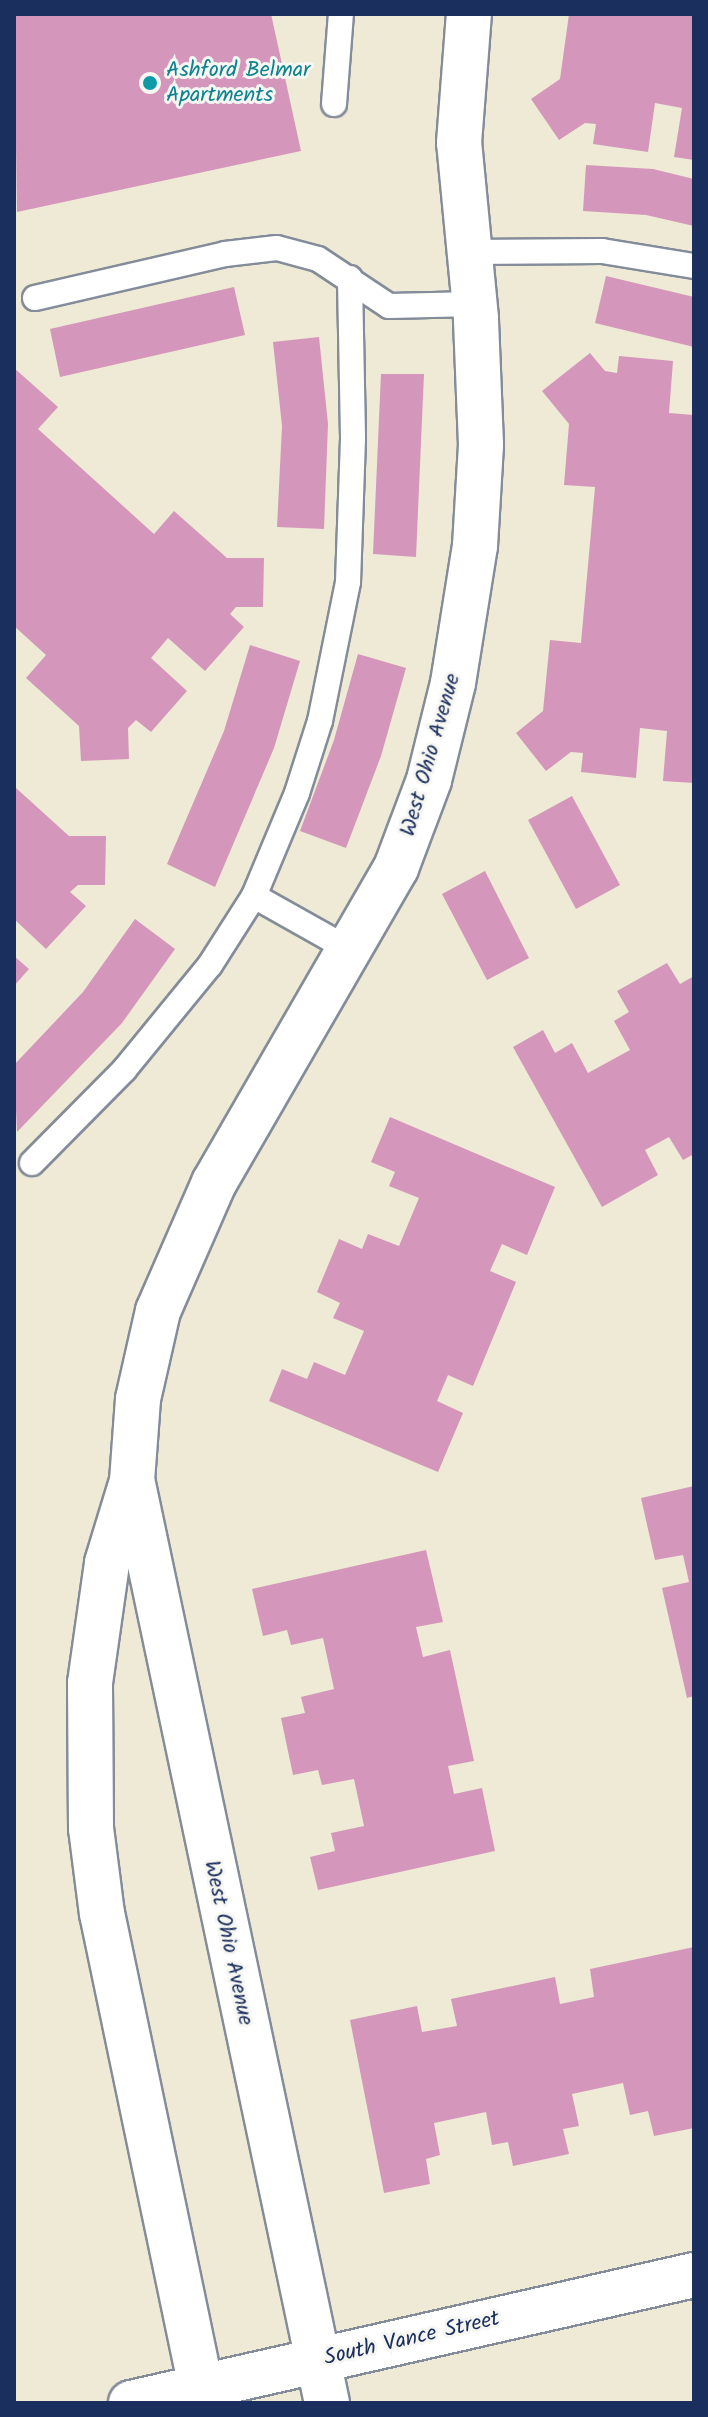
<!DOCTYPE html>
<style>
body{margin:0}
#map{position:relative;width:708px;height:2417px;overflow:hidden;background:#eeead5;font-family:Kalam,sans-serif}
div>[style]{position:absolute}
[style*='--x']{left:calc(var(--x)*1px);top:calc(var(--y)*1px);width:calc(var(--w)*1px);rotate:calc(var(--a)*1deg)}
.building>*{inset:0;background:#d497bb}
.roads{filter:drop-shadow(2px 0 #848c9a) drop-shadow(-2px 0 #848c9a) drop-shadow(0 2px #848c9a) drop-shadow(0 -2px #848c9a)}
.service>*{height:24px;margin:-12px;padding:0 12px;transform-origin:12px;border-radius:12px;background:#fff}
.minor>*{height:44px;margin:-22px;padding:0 22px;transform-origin:22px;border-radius:22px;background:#fff}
.tertiary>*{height:44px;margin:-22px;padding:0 22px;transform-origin:22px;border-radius:22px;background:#fff}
.dots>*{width:22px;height:22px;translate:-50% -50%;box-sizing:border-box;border:4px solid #f6f6f2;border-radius:50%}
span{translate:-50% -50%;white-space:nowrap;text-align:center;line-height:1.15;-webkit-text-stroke:6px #f6f6f2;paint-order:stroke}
.culture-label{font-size:22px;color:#0d838f}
.left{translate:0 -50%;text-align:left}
.street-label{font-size:22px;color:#1b2f5e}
.frame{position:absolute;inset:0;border:16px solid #1b2f5e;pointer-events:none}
</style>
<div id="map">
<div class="building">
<i style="clip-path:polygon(14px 14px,271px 14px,301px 151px,17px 212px)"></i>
<i style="clip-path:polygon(569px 14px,694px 14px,694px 160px,674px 157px,682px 108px,655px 103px,648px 152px,593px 144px,596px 124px,585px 123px,559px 140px,531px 99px,560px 79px)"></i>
<i style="clip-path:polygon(586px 165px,653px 169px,694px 179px,694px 226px,646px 215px,583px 211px)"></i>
<i style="clip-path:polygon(606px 276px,694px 297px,694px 347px,595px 323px)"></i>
<i style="clip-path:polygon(234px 287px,245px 335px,60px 377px,50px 329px)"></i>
<i style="clip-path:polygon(319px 337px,328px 424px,324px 529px,277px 527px,282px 426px,273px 342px)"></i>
<i style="clip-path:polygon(590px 353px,605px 371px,617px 373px,619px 356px,673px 361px,669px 413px,694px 415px,694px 783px,663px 781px,667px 731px,640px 728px,636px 778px,581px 772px,583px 753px,571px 752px,546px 771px,516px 733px,543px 711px,550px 640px,581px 643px,595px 487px,564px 485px,569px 424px,542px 391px)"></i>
<i style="clip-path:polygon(14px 368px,58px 407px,38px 429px,154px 534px,174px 511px,227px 558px,264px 558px,263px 607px,236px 607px,230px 614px,244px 627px,205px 671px,168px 638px,151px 658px,187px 691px,151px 732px,136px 720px,128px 728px,129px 759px,81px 761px,79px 726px,26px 678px,46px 655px,14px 626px)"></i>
<i style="clip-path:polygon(381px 374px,424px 374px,416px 557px,373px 554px)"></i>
<i style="clip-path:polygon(250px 645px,300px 661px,274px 748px,215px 887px,167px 864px,224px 731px)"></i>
<i style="clip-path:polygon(358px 654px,406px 668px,381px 756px,346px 848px,300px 831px,334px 740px)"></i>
<i style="clip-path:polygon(16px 788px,69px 836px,106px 836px,105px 885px,78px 885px,70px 892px,86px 906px,46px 949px,14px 919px)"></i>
<i style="clip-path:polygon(572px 796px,620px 885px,576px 909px,528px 820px)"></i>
<i style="clip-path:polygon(485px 871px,529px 958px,487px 980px,442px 894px)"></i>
<i style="clip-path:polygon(135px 919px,175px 949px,122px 1023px,17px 1132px,14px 1065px,83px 992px)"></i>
<i style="clip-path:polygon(14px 956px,29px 969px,14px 986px)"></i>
<i style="clip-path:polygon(667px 963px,680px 984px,694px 976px,694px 1154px,683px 1160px,669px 1137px,645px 1150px,658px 1175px,602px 1207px,513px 1047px,543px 1030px,555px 1053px,572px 1043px,588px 1073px,630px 1050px,614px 1021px,629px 1012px,617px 991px)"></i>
<i style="clip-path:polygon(390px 1117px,555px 1187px,527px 1255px,502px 1244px,490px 1271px,516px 1282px,473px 1386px,448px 1375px,437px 1401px,463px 1413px,438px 1472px,269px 1401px,282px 1369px,307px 1379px,314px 1362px,345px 1375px,364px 1331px,333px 1318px,340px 1303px,317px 1292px,339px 1239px,362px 1249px,368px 1234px,399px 1246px,419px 1198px,389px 1186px,395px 1172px,371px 1162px)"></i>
<i style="clip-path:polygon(694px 1486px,694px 1696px,687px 1698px,662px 1588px,689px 1582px,683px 1555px,655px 1560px,641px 1498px)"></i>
<i style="clip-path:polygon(426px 1550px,443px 1622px,416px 1627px,423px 1657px,450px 1650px,474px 1761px,448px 1766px,454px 1794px,482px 1788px,495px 1851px,318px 1890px,310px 1857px,335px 1851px,331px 1833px,364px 1826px,354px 1779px,322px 1785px,318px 1770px,293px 1775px,281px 1718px,305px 1713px,301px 1697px,334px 1689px,323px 1638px,291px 1645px,287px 1630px,263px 1636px,252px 1589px)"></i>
<i style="clip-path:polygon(694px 1947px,694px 2128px,654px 2136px,648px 2111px,630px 2115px,623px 2083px,572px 2094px,579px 2126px,563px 2129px,569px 2154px,513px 2166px,508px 2142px,492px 2145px,486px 2112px,434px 2123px,440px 2155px,426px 2159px,430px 2184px,384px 2193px,350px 2020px,417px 2006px,422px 2032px,457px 2026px,451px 1999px,555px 1977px,560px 2004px,594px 1997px,590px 1969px)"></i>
</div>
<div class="roads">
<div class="service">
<i style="--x:334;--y:104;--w:90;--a:-85.6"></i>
<i style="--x:469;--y:252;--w:133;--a:-0.4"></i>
<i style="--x:602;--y:251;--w:93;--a:9.3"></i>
<i style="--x:35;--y:298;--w:195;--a:-13"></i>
<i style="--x:225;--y:254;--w:52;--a:-6.6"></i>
<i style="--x:277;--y:248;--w:42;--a:15"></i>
<i style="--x:318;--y:259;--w:85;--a:33.5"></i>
<i style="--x:389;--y:306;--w:86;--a:-1.3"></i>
<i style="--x:254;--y:896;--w:112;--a:29.3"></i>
<i style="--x:32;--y:1163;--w:131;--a:-45.3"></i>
<i style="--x:124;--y:1070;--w:136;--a:-50.7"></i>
<i style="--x:210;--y:965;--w:82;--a:-57.5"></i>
<i style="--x:254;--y:896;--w:112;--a:-67.3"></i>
<i style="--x:297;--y:793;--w:76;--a:-72.3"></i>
<i style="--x:320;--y:721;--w:142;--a:-78.6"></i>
<i style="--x:348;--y:582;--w:145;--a:-88"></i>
<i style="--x:353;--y:437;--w:159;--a:-91.1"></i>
</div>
<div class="minor">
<i style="--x:133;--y:1484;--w:895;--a:78.08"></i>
<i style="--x:201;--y:2387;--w:483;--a:-101.8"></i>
<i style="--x:102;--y:1914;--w:87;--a:-97.3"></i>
<i style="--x:91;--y:1828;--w:145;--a:-90.4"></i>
<i style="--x:90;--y:1683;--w:121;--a:-81.9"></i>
<i style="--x:107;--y:1563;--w:86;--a:-73"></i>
<i style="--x:132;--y:1481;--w:82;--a:-85.8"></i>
<i style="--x:138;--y:1399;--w:90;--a:-77.2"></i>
<i style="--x:158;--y:1311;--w:140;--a:-66.4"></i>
<i style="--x:214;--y:1183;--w:364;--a:-60"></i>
<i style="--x:396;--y:868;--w:94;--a:-69.4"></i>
<i style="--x:429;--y:780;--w:100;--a:-76.1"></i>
<i style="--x:453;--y:683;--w:139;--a:-80.9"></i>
<i style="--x:475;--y:546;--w:101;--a:-86.6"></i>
<i style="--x:481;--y:445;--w:127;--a:-92.3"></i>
<i style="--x:476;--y:318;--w:176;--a:-95.5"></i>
<i style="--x:459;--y:143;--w:129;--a:-85.6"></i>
</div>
<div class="tertiary">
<i style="--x:318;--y:2360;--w:44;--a:78.2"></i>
<i style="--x:131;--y:2403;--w:577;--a:-12.81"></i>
</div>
</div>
<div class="dots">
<i style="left:150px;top:83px;background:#0f9aa8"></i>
</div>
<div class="culture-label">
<span class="left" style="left:166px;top:83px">Ashford Belmar<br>Apartments</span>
</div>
<div class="street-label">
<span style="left:431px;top:755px;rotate:-74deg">West Ohio Avenue</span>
<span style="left:228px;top:1943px;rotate:78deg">West Ohio Avenue</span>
<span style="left:412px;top:2339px;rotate:-13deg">South Vance Street</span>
</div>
<div class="frame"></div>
</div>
